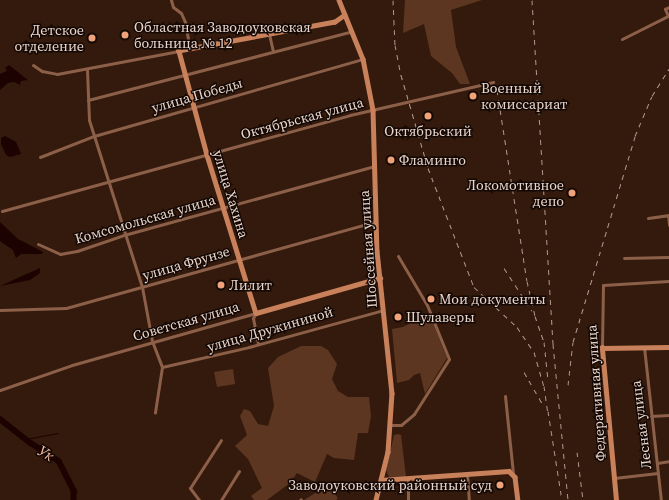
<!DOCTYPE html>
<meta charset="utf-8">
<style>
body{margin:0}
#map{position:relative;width:669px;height:500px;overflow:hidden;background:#341a0c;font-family:"Source Serif 4",serif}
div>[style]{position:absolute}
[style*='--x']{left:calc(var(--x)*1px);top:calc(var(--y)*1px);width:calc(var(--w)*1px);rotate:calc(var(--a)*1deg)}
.green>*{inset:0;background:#5c3621}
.water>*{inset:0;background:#1c0200}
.stream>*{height:1px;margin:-0.5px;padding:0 0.5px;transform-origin:0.5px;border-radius:0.5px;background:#1c0200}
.river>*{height:5.5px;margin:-2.75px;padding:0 2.75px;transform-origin:2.75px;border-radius:2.75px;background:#1c0200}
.street>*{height:3px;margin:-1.5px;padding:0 1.5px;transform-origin:1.5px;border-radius:1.5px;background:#8c5f48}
.secondary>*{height:4.5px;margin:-2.25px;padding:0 2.25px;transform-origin:2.25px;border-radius:2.25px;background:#c9815c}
.rail>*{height:1px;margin-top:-0.5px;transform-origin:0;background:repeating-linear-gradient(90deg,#ae998e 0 5px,transparent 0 10px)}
.dots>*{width:11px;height:11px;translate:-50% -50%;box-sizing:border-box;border:2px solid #140804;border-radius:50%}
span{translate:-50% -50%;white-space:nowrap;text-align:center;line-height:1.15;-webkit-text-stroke:3px #140804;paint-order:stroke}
.poi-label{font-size:14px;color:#e9d7ce}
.left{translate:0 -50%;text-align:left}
.right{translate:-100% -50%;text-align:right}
.street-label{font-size:14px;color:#e9d7ce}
.water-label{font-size:15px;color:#f6bfa5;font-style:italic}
</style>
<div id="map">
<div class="green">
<i style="clip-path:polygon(405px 0,482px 0,451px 10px,456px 47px,470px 84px,460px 84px,452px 73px,431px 56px,424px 24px,403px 33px)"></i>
<i style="clip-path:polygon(429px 313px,447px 358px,425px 394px,420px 373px,414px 375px,409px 380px,397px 383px,392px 329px,403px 327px)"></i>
<i style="clip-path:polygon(301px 346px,321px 346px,328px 350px,337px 364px,332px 379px,338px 391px,348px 397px,369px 397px,371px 416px,368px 433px,358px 433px,354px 460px,334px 458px,327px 454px,315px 482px,297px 473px,290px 483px,267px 500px,254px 500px,251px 496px,262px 488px,248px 459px,235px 446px,247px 435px,240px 416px,244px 409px,250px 411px,258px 424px,268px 426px,274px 406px,268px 368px,278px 357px)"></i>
<i style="clip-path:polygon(233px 369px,235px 384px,217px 387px,214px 372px)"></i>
<i style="clip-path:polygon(398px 434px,401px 435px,406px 477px,389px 477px,386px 470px,394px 435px)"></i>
<i style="clip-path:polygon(328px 485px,338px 498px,336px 500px,304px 500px)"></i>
</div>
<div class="water">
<i style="clip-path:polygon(9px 65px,28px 80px,21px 81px,20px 85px,14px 82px,8px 83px,0 90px,0 74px,5px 72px,7px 70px,5px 68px)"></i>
<i style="clip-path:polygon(5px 136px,16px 142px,21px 154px,10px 157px,6px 155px,1px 144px,1px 138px)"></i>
<i style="clip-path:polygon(0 222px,18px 239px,43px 252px,42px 254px,21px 254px,16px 258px,13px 250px,0 241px)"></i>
<i style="clip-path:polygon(40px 268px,40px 273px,30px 280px,0 286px)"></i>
</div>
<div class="stream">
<i style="--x:26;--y:439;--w:32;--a:-11"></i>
</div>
<div class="river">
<i style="--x:0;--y:419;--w:39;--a:38"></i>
<i style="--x:31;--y:443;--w:33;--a:33"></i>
<i style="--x:59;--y:461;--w:34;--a:63"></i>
<i style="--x:74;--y:491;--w:9;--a:90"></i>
</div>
<div class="street">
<i style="--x:171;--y:0;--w:7;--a:74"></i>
<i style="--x:173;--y:7;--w:10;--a:37"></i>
<i style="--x:181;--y:13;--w:10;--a:66"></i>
<i style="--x:185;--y:22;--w:27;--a:80"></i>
<i style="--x:269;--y:34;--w:18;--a:77"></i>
<i style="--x:622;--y:39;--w:51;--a:-26.6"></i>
<i style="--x:668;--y:16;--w:8;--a:-113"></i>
<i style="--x:665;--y:9;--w:4;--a:-27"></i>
<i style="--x:33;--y:65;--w:11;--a:34"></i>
<i style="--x:42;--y:71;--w:15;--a:11"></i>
<i style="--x:57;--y:74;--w:124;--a:-10.7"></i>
<i style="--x:87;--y:70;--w:50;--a:87.7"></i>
<i style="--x:89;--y:120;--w:175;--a:72.4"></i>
<i style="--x:142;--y:287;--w:55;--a:79.5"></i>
<i style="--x:152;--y:341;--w:28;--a:69"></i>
<i style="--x:162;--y:367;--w:46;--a:98.8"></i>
<i style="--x:88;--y:100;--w:273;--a:-14.6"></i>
<i style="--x:40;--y:157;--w:58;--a:-21.3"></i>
<i style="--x:94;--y:136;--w:280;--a:-16"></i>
<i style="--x:2;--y:211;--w:361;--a:-15.4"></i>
<i style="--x:350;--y:115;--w:147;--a:-13"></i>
<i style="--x:668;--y:215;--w:10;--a:84"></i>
<i style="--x:648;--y:218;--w:21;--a:-8"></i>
<i style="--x:38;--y:244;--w:24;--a:24"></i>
<i style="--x:60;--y:254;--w:17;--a:-10"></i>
<i style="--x:77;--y:251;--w:50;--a:-18.8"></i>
<i style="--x:124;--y:235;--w:260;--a:-15.4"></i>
<i style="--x:624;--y:258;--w:45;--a:-1.3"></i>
<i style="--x:0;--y:310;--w:66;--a:-1.7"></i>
<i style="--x:66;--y:308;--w:321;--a:-15.6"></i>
<i style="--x:256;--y:313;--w:6;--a:121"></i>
<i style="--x:253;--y:318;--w:26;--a:79"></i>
<i style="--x:644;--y:347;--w:154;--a:83.7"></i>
<i style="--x:602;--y:348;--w:63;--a:-89.1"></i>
<i style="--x:603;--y:285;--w:66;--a:-3.5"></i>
<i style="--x:162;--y:367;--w:89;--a:-12.9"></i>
<i style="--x:249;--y:347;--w:139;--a:-15.4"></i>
<i style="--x:0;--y:390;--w:76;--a:-19.1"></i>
<i style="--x:72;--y:365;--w:191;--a:-15.8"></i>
<i style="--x:505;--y:396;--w:77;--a:84.1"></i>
<i style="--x:651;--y:416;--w:18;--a:-3"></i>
<i style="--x:391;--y:425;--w:10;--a:0"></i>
<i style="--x:401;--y:425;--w:17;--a:-40"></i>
<i style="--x:414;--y:414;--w:65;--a:-57.5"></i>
<i style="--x:449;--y:359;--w:58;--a:-112.2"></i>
<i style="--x:427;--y:305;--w:57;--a:-120.6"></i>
<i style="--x:657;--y:463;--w:12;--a:-9"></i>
<i style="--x:467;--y:474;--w:26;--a:86"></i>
<i style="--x:614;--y:478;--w:44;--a:-6.5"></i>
<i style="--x:408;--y:479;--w:21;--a:90"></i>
<i style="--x:199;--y:500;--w:15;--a:-127"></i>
<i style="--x:190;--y:488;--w:57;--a:-57.1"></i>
<i style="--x:221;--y:500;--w:34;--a:-58"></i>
<i style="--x:300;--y:500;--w:1;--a:-45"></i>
</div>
<div class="secondary">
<i style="--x:339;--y:0;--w:64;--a:67.9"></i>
<i style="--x:363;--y:59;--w:52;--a:78.9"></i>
<i style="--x:373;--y:110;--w:141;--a:88.4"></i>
<i style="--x:377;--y:251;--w:143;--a:84"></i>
<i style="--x:392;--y:393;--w:59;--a:93.9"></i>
<i style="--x:388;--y:452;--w:49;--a:104"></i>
<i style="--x:345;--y:15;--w:12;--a:145"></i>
<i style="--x:335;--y:22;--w:159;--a:169.5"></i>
<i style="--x:179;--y:51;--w:108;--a:74.9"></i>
<i style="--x:207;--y:155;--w:165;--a:72.8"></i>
<i style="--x:256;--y:313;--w:129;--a:-15.8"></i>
<i style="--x:381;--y:480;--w:128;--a:-4"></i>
<i style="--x:509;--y:471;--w:8;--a:45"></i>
<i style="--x:515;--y:477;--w:23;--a:83"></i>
<i style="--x:616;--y:500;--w:153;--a:-95.3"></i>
<i style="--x:602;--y:348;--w:67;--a:-0.9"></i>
</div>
<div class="rail">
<i style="--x:393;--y:0;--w:45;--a:87.5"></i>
<i style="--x:395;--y:45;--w:31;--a:79"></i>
<i style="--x:401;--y:75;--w:97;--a:73.8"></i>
<i style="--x:428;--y:168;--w:128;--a:68.9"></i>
<i style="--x:474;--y:287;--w:59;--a:42.9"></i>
<i style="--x:517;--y:327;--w:30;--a:56"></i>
<i style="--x:534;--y:352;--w:35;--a:74"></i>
<i style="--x:544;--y:386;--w:29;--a:82"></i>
<i style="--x:532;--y:0;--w:345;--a:86.5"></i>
<i style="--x:553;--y:344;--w:157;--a:84.5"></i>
<i style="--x:497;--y:90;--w:193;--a:81.1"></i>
<i style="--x:527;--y:281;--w:36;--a:77"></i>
<i style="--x:535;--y:316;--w:28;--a:71"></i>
<i style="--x:544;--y:342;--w:38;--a:84"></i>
<i style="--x:504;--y:268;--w:51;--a:56.9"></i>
<i style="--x:524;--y:372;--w:39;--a:60"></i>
<i style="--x:568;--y:385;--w:43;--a:-83.4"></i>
<i style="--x:573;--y:342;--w:215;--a:-73.2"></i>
<i style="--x:635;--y:136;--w:43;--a:-67"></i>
<i style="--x:652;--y:96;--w:32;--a:-58"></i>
<i style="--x:548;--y:411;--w:90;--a:81.1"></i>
<i style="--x:577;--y:452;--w:48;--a:82.9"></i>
</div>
<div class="dots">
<i style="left:125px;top:35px;background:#f0a27a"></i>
<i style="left:92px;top:38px;background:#f0a27a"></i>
<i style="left:473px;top:96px;background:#f0a27a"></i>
<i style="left:428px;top:116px;background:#f0a27a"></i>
<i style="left:391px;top:160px;background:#f0a27a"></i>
<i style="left:572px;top:193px;background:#f0a27a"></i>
<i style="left:221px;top:285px;background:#f0a27a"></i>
<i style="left:431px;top:299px;background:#f0a27a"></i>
<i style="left:398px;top:317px;background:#f0a27a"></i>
<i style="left:500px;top:485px;background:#f0a27a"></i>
</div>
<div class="poi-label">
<span class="left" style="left:134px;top:35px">Областная Заводоуковская<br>больница № 12</span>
<span class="right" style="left:84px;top:38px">Детское<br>отделение</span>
<span class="left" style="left:481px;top:96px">Военный<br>комиссариат</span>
<span style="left:428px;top:131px">Октябрьский</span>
<span class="left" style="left:399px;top:160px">Фламинго</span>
<span class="right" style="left:564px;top:193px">Локомотивное<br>депо</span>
<span class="left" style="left:229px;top:285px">Лилит</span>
<span class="left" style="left:439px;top:299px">Мои документы</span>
<span class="left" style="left:406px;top:317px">Шулаверы</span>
<span class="right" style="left:492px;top:485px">Заводоуковский районный суд</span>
</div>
<div class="street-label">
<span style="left:197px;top:95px;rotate:-16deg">улица Победы</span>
<span style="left:302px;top:118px;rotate:-15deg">Октябрьская улица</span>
<span style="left:231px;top:194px;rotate:73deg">улица Хахина</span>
<span style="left:145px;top:219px;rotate:-16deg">Комсомольская улица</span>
<span style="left:368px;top:249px;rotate:-94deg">Шоссейная улица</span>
<span style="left:186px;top:263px;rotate:-16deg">улица Фрунзе</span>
<span style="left:186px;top:321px;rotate:-16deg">Советская улица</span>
<span style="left:270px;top:329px;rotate:-16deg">улица Дружининой</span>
<span style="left:596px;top:393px;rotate:-94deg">Федеративная улица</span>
<span style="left:641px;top:425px;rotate:-97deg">Лесная улица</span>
</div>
<div class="water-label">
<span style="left:46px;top:453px;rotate:32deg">Ук</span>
</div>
</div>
